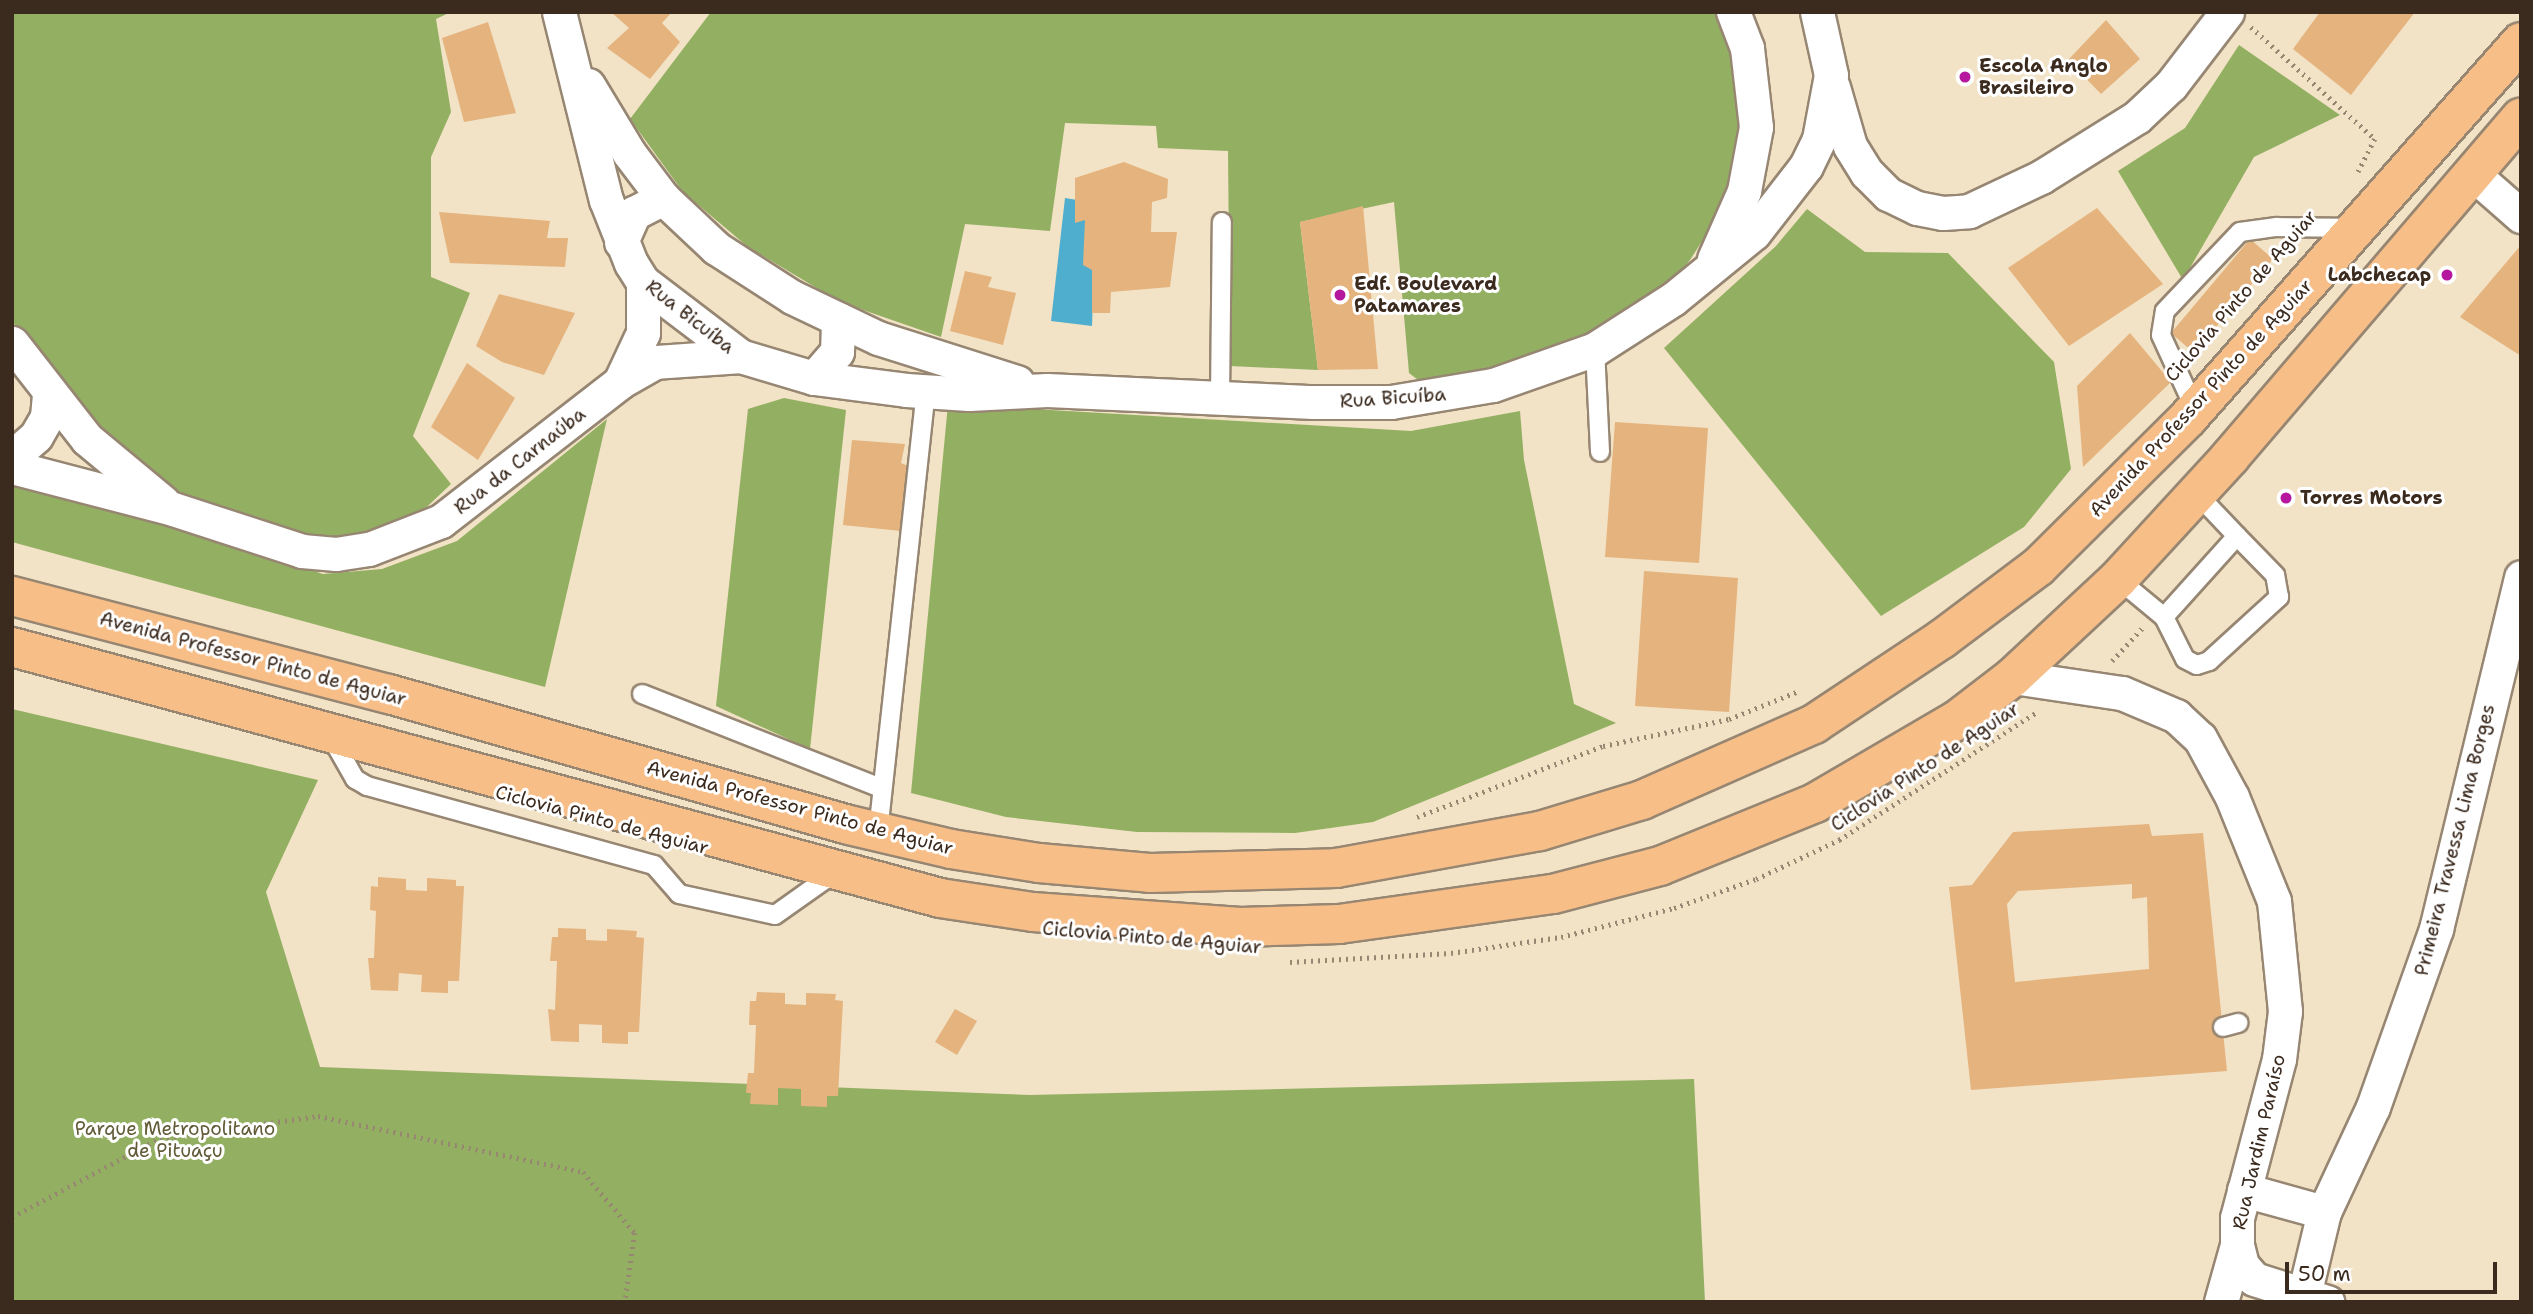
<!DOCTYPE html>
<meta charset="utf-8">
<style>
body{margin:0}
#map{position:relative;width:2533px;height:1314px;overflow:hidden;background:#f2e2c6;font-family:"Shantell Sans",sans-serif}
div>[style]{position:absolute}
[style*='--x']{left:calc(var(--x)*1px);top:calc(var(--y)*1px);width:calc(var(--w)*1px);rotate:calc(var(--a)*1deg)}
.forest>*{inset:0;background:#93b062}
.water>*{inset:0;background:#4faece}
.building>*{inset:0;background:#e5b37d}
.path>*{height:4.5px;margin-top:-2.25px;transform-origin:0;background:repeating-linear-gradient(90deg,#968672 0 2px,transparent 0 7px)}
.roads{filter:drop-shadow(2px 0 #968672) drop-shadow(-2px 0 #968672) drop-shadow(0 2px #968672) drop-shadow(0 -2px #968672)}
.service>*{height:18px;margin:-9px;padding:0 9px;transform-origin:9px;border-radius:9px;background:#fff}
.minor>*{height:33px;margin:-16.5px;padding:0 16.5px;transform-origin:16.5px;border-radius:16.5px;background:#fff}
.primary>*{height:38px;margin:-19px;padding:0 19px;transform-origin:19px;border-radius:19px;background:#f7be88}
.dots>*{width:19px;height:19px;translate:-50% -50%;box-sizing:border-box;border:4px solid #fff;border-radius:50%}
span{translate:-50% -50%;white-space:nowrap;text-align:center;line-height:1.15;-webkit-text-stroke:6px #fff;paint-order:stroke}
.poi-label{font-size:19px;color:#3b2a1e;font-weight:700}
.left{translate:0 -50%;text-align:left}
.right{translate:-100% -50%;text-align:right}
.street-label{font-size:19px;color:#3b2a1e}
.park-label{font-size:19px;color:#615b37}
.frame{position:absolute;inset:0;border:14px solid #3b2a1e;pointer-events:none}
.scale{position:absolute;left:2285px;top:1262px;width:212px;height:32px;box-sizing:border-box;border:4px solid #3b2a1e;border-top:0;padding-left:9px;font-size:21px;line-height:24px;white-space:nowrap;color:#3b2a1e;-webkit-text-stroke:5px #fff;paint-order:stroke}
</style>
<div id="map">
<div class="forest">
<i style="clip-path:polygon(12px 12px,451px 12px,436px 19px,451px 112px,431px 157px,431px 277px,470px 293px,413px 436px,451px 484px,412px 521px,324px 547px,85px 456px,15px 328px,12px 313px)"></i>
<i style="clip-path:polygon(711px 12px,1725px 12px,1746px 130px,1726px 204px,1690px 260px,1614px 349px,1442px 398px,1409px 373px,1394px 202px,1300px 222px,1318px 370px,1230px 366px,1228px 151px,1158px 148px,1156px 126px,1065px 123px,1050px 231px,965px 224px,941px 337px,840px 302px,748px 247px,683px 192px,630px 119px)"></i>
<i style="clip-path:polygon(2239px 45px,2340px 115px,2254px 157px,2183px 280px,2118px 171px,2185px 128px)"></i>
<i style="clip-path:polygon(1807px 209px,1865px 252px,1948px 253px,2054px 362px,2071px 469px,2024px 527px,1881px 616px,1664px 348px,1776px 246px)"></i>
<i style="clip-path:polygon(784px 398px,846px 410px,810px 749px,716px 706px,748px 409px)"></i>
<i style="clip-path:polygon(948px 404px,1411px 431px,1520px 411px,1524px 460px,1574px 704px,1616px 723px,1373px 822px,1295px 833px,1137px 832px,1006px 817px,911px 793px)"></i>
<i style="clip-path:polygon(607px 419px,545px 687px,12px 542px,12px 475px,323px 574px,382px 569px,457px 541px)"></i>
<i style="clip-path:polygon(12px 709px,318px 780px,266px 892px,320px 1067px,1030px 1095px,1694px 1079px,1705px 1302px,12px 1302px)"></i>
</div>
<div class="water">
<i style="clip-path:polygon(1065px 198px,1096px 203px,1092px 326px,1051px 321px)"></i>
</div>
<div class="building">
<i style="clip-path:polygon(611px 12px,672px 12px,662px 23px,680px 42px,650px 79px,607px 48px,629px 28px)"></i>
<i style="clip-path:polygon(2320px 12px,2415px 12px,2351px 95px,2293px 49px)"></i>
<i style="clip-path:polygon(2106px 20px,2140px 59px,2101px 94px,2068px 60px)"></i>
<i style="clip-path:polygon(488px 22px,516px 113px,464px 122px,442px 38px)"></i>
<i style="clip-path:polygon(1124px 162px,1168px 179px,1167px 198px,1152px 202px,1151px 232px,1177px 232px,1170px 287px,1111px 292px,1110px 313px,1092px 313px,1092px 270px,1083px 265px,1085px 220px,1075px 223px,1075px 178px)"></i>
<i style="clip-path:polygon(1363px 206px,1378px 369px,1318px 370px,1300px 222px)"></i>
<i style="clip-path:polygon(2097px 208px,2163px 284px,2069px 346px,2008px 268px)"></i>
<i style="clip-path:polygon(439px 212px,550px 221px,547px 238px,568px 238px,565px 267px,450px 263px)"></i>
<i style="clip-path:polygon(2250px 239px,2273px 259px,2194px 353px,2171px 333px)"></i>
<i style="clip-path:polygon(2521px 245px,2521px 356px,2460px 317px)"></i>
<i style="clip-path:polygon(965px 271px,992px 277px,988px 287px,1016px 293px,1003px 345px,950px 331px)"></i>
<i style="clip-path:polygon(499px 294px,575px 313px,544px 375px,502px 362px,476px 346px)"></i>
<i style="clip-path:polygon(2130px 333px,2171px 382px,2083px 467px,2077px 386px)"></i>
<i style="clip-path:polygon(467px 363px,515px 398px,478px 460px,431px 427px)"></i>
<i style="clip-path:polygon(1615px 422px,1708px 428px,1699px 563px,1605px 557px)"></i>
<i style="clip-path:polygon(852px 440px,905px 444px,901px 463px,908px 466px,901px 531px,843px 525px)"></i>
<i style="clip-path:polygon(1644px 571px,1738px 578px,1729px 712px,1635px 706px)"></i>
<i style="clip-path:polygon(evenodd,2149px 824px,2152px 836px,2203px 833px,2227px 1071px,1971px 1090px,1949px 887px,1972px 885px,2013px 832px,2149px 824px,2132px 884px,2132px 899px,2147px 897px,2149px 969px,2015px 982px,2007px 904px,2018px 891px,2132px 884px)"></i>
<i style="clip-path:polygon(378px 877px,406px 879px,406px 890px,427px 891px,427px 878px,456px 880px,456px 886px,464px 886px,459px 981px,448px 981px,448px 993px,421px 992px,422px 975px,399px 973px,398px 991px,371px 990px,368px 958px,374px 958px,376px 911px,370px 910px,371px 886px,378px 887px)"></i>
<i style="clip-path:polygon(558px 928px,586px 929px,586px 940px,607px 941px,607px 929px,637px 931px,636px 937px,644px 938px,639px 1032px,628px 1032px,628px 1044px,602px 1043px,602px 1025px,579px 1024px,579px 1042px,551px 1041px,548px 1009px,555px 1010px,557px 961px,550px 961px,552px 937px,558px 937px)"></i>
<i style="clip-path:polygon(757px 992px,785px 993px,785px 1004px,806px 1005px,806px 993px,836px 994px,835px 1000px,843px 1001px,838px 1096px,827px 1096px,827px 1107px,801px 1106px,801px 1089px,778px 1088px,778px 1105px,750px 1104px,751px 1093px,746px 1093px,748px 1073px,754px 1073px,756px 1025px,749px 1025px,750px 1001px,756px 1001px)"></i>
<i style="clip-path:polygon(955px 1009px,977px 1021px,957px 1055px,935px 1042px)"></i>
</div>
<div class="path">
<i style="--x:2251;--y:27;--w:167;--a:42.1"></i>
<i style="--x:2375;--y:139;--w:37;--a:117"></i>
<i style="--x:2112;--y:661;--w:47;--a:-47.6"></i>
<i style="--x:1417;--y:817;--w:199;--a:-20.9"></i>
<i style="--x:1603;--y:746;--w:129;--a:-12.1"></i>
<i style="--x:1729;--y:719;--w:75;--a:-21.8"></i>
<i style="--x:1290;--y:962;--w:161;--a:-3.2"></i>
<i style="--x:1451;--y:953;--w:111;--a:-8.3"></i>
<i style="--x:1561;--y:937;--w:117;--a:-14.4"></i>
<i style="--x:1674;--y:908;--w:87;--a:-19.5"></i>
<i style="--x:1756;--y:879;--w:92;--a:-25.2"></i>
<i style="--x:1839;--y:840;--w:236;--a:-32.9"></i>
<i style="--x:12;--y:1217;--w:168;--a:-28.1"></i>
<i style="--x:160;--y:1138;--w:160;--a:-7.9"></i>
<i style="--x:318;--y:1116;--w:271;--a:11.9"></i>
<i style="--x:583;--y:1172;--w:80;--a:49.6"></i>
<i style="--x:635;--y:1233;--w:70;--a:98.2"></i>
</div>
<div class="roads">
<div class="service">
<i style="--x:1595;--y:349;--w:103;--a:87.2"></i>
<i style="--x:1220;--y:399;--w:177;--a:-89.4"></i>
<i style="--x:2195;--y:409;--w:81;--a:-114.7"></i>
<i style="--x:2161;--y:335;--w:24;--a:-81"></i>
<i style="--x:2165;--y:311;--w:109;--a:-46.5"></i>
<i style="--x:2240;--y:232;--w:37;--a:-8"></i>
<i style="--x:2277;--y:227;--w:79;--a:0.7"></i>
<i style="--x:2118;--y:579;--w:60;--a:39.6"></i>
<i style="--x:2164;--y:617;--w:109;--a:-48"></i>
<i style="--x:2237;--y:536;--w:59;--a:-133.6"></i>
<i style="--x:2164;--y:617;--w:47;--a:63.4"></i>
<i style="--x:2185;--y:659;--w:13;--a:27"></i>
<i style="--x:2197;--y:665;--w:13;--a:-18"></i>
<i style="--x:2209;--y:661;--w:95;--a:-42.4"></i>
<i style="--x:2279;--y:597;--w:22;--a:-100"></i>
<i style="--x:2275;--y:575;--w:54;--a:-134.3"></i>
<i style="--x:642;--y:694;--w:257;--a:21.5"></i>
<i style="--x:330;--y:735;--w:51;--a:60.4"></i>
<i style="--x:355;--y:779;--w:14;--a:30"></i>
<i style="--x:367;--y:786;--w:298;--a:15.4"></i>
<i style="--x:654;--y:865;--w:38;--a:49"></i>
<i style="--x:679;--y:894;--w:98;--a:12.3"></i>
<i style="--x:775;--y:915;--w:72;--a:-35.4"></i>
<i style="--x:878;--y:832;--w:443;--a:-83.8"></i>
<i style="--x:2223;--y:1027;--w:16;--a:-15"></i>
</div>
<div class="minor">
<i style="--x:559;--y:12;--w:194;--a:76"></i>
<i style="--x:606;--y:200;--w:68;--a:68.4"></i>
<i style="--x:631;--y:263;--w:22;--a:58"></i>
<i style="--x:643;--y:282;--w:122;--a:37.3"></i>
<i style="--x:740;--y:356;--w:77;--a:16.6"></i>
<i style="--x:814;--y:378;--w:93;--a:7.4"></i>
<i style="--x:906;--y:390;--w:63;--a:3.6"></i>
<i style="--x:969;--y:394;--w:78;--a:-2.9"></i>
<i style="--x:1047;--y:390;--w:267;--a:2.6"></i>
<i style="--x:1314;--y:402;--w:77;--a:0"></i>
<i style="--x:1391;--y:402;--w:103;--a:-9.5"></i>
<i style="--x:1493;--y:385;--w:108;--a:-19.4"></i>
<i style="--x:1595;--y:349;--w:93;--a:-32.7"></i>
<i style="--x:1673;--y:299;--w:104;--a:-39.2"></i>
<i style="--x:1754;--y:233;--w:85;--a:-52.2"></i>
<i style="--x:1806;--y:166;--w:30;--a:-64"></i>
<i style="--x:1819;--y:139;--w:65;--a:-79.4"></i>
<i style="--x:1831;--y:75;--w:65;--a:-102.5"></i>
<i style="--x:588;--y:85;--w:79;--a:58.9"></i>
<i style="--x:629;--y:153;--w:56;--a:52.9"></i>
<i style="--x:663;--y:198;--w:73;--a:43.3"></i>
<i style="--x:716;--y:248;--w:90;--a:32.8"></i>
<i style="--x:792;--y:297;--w:95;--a:25.5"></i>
<i style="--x:878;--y:338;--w:146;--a:17.6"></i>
<i style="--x:1833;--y:87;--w:61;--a:73.9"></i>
<i style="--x:1850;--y:146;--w:32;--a:58"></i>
<i style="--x:1867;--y:173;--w:30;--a:45"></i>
<i style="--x:1888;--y:194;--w:32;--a:26"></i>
<i style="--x:1917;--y:208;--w:26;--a:11"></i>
<i style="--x:1943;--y:213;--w:26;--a:-4"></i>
<i style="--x:1969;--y:211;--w:80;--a:-25.3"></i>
<i style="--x:2041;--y:177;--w:113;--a:-32"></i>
<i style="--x:2137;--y:117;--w:47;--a:-43.3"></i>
<i style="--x:2171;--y:85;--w:92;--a:-52.5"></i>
<i style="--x:2473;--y:174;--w:64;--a:41.2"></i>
<i style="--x:621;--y:242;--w:32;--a:-66"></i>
<i style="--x:634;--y:213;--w:33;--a:-27"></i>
<i style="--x:1714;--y:259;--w:74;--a:-66.2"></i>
<i style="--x:1744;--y:191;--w:65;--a:-79.4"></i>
<i style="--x:1756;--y:127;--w:80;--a:-96.5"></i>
<i style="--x:1747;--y:48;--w:39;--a:-111"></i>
<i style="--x:12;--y:343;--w:122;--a:52"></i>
<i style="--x:87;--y:439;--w:99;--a:39.7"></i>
<i style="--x:814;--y:378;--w:35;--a:-49"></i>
<i style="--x:837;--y:352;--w:33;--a:-88"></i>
<i style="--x:620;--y:382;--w:54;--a:-64.9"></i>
<i style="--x:643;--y:333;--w:51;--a:-90"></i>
<i style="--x:12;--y:457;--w:32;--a:-41"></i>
<i style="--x:36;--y:436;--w:22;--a:-60"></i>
<i style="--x:47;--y:417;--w:24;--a:-85"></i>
<i style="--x:12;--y:467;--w:166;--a:14.6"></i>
<i style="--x:173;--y:509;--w:136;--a:18"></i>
<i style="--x:302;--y:551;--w:34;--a:5"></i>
<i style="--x:336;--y:554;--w:33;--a:-9"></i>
<i style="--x:369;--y:549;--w:77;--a:-21.3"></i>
<i style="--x:441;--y:521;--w:227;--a:-37.8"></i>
<i style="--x:620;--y:382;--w:40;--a:-29.7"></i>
<i style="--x:655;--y:362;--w:85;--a:-4"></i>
<i style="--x:2013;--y:677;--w:110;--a:8.4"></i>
<i style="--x:2122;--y:693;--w:59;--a:23.1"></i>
<i style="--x:2176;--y:716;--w:33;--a:43"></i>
<i style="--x:2200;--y:738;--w:67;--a:61.5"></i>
<i style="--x:2232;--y:797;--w:112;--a:68"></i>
<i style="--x:2274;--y:901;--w:111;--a:84.3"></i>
<i style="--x:2285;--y:1011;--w:48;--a:97.1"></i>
<i style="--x:2279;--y:1059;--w:164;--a:104.8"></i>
<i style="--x:2237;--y:1218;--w:27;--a:90"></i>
<i style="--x:2237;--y:1245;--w:59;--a:105.7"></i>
<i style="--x:2244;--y:1190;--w:83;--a:15.4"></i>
<i style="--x:2237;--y:1245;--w:21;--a:76"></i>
<i style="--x:2242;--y:1265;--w:18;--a:49"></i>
<i style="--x:2254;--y:1279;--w:77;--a:17.5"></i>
<i style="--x:2304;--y:1295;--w:85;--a:-76.5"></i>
<i style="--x:2324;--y:1212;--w:116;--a:-65"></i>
<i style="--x:2373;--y:1107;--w:189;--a:-70.5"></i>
<i style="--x:2436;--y:929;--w:362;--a:-76.4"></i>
</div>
<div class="primary">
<i style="--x:12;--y:596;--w:390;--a:14.6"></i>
<i style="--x:389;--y:694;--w:478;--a:15.9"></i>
<i style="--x:849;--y:825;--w:105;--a:13.2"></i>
<i style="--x:951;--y:849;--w:89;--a:9"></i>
<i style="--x:1039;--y:863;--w:111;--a:5.1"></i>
<i style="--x:1150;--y:873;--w:186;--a:-1.5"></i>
<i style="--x:1336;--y:868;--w:207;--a:-10.3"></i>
<i style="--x:1540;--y:831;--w:107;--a:-16.9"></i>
<i style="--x:1642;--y:800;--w:188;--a:-23.8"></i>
<i style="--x:1814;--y:724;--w:154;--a:-33.6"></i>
<i style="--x:1942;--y:639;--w:120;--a:-36.9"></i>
<i style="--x:2038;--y:567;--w:211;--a:-44.8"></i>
<i style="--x:2188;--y:418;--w:502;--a:-48.47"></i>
<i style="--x:12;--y:647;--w:961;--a:15.13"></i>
<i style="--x:940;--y:898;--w:94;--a:8.6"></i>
<i style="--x:1033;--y:912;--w:208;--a:4.1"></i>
<i style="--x:1240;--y:927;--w:99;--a:-1.7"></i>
<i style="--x:1339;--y:924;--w:216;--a:-8"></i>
<i style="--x:1553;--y:894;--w:111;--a:-14.7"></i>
<i style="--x:1660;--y:866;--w:167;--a:-22.1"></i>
<i style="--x:1815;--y:803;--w:164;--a:-30.3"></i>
<i style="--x:1957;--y:720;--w:71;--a:-37.5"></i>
<i style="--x:2013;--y:677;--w:144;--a:-43"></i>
<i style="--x:2118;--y:579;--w:166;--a:-47.4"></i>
<i style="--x:2230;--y:457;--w:447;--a:-49.4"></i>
</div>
</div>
<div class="dots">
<i style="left:1965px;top:77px;background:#b5179e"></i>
<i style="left:2447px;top:275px;background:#b5179e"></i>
<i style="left:1340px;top:295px;background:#b5179e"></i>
<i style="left:2286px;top:498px;background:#b5179e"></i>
</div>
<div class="poi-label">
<span class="left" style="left:1979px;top:77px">Escola Anglo<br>Brasileiro</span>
<span class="right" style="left:2431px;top:275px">Labchecap</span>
<span class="left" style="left:1354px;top:295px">Edf. Boulevard<br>Patamares</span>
<span class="left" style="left:2300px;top:498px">Torres Motors</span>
</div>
<div class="street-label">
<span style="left:2241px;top:296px;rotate:-49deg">Ciclovia Pinto de Aguiar</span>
<span style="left:690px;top:317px;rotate:38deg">Rua Bicuíba</span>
<span style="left:1393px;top:398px;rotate:-4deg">Rua Bicuíba</span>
<span style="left:2201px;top:398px;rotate:-47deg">Avenida Professor Pinto de Aguiar</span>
<span style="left:520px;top:461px;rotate:-38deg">Rua da Carnaúba</span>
<span style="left:253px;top:659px;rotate:15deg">Avenida Professor Pinto de Aguiar</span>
<span style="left:1925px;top:767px;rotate:-33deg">Ciclovia Pinto de Aguiar</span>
<span style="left:800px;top:808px;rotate:15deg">Avenida Professor Pinto de Aguiar</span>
<span style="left:602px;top:820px;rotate:15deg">Ciclovia Pinto de Aguiar</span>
<span style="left:2455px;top:840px;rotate:-76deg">Primeira Travessa Lima Borges</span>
<span style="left:1152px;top:938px;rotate:5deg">Ciclovia Pinto de Aguiar</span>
<span style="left:2259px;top:1142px;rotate:-77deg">Rua Jardim Paraíso</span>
</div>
<div class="park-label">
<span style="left:175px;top:1140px">Parque Metropolitano<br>de Pituaçu</span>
</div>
<div class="frame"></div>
<div class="scale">50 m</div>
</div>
